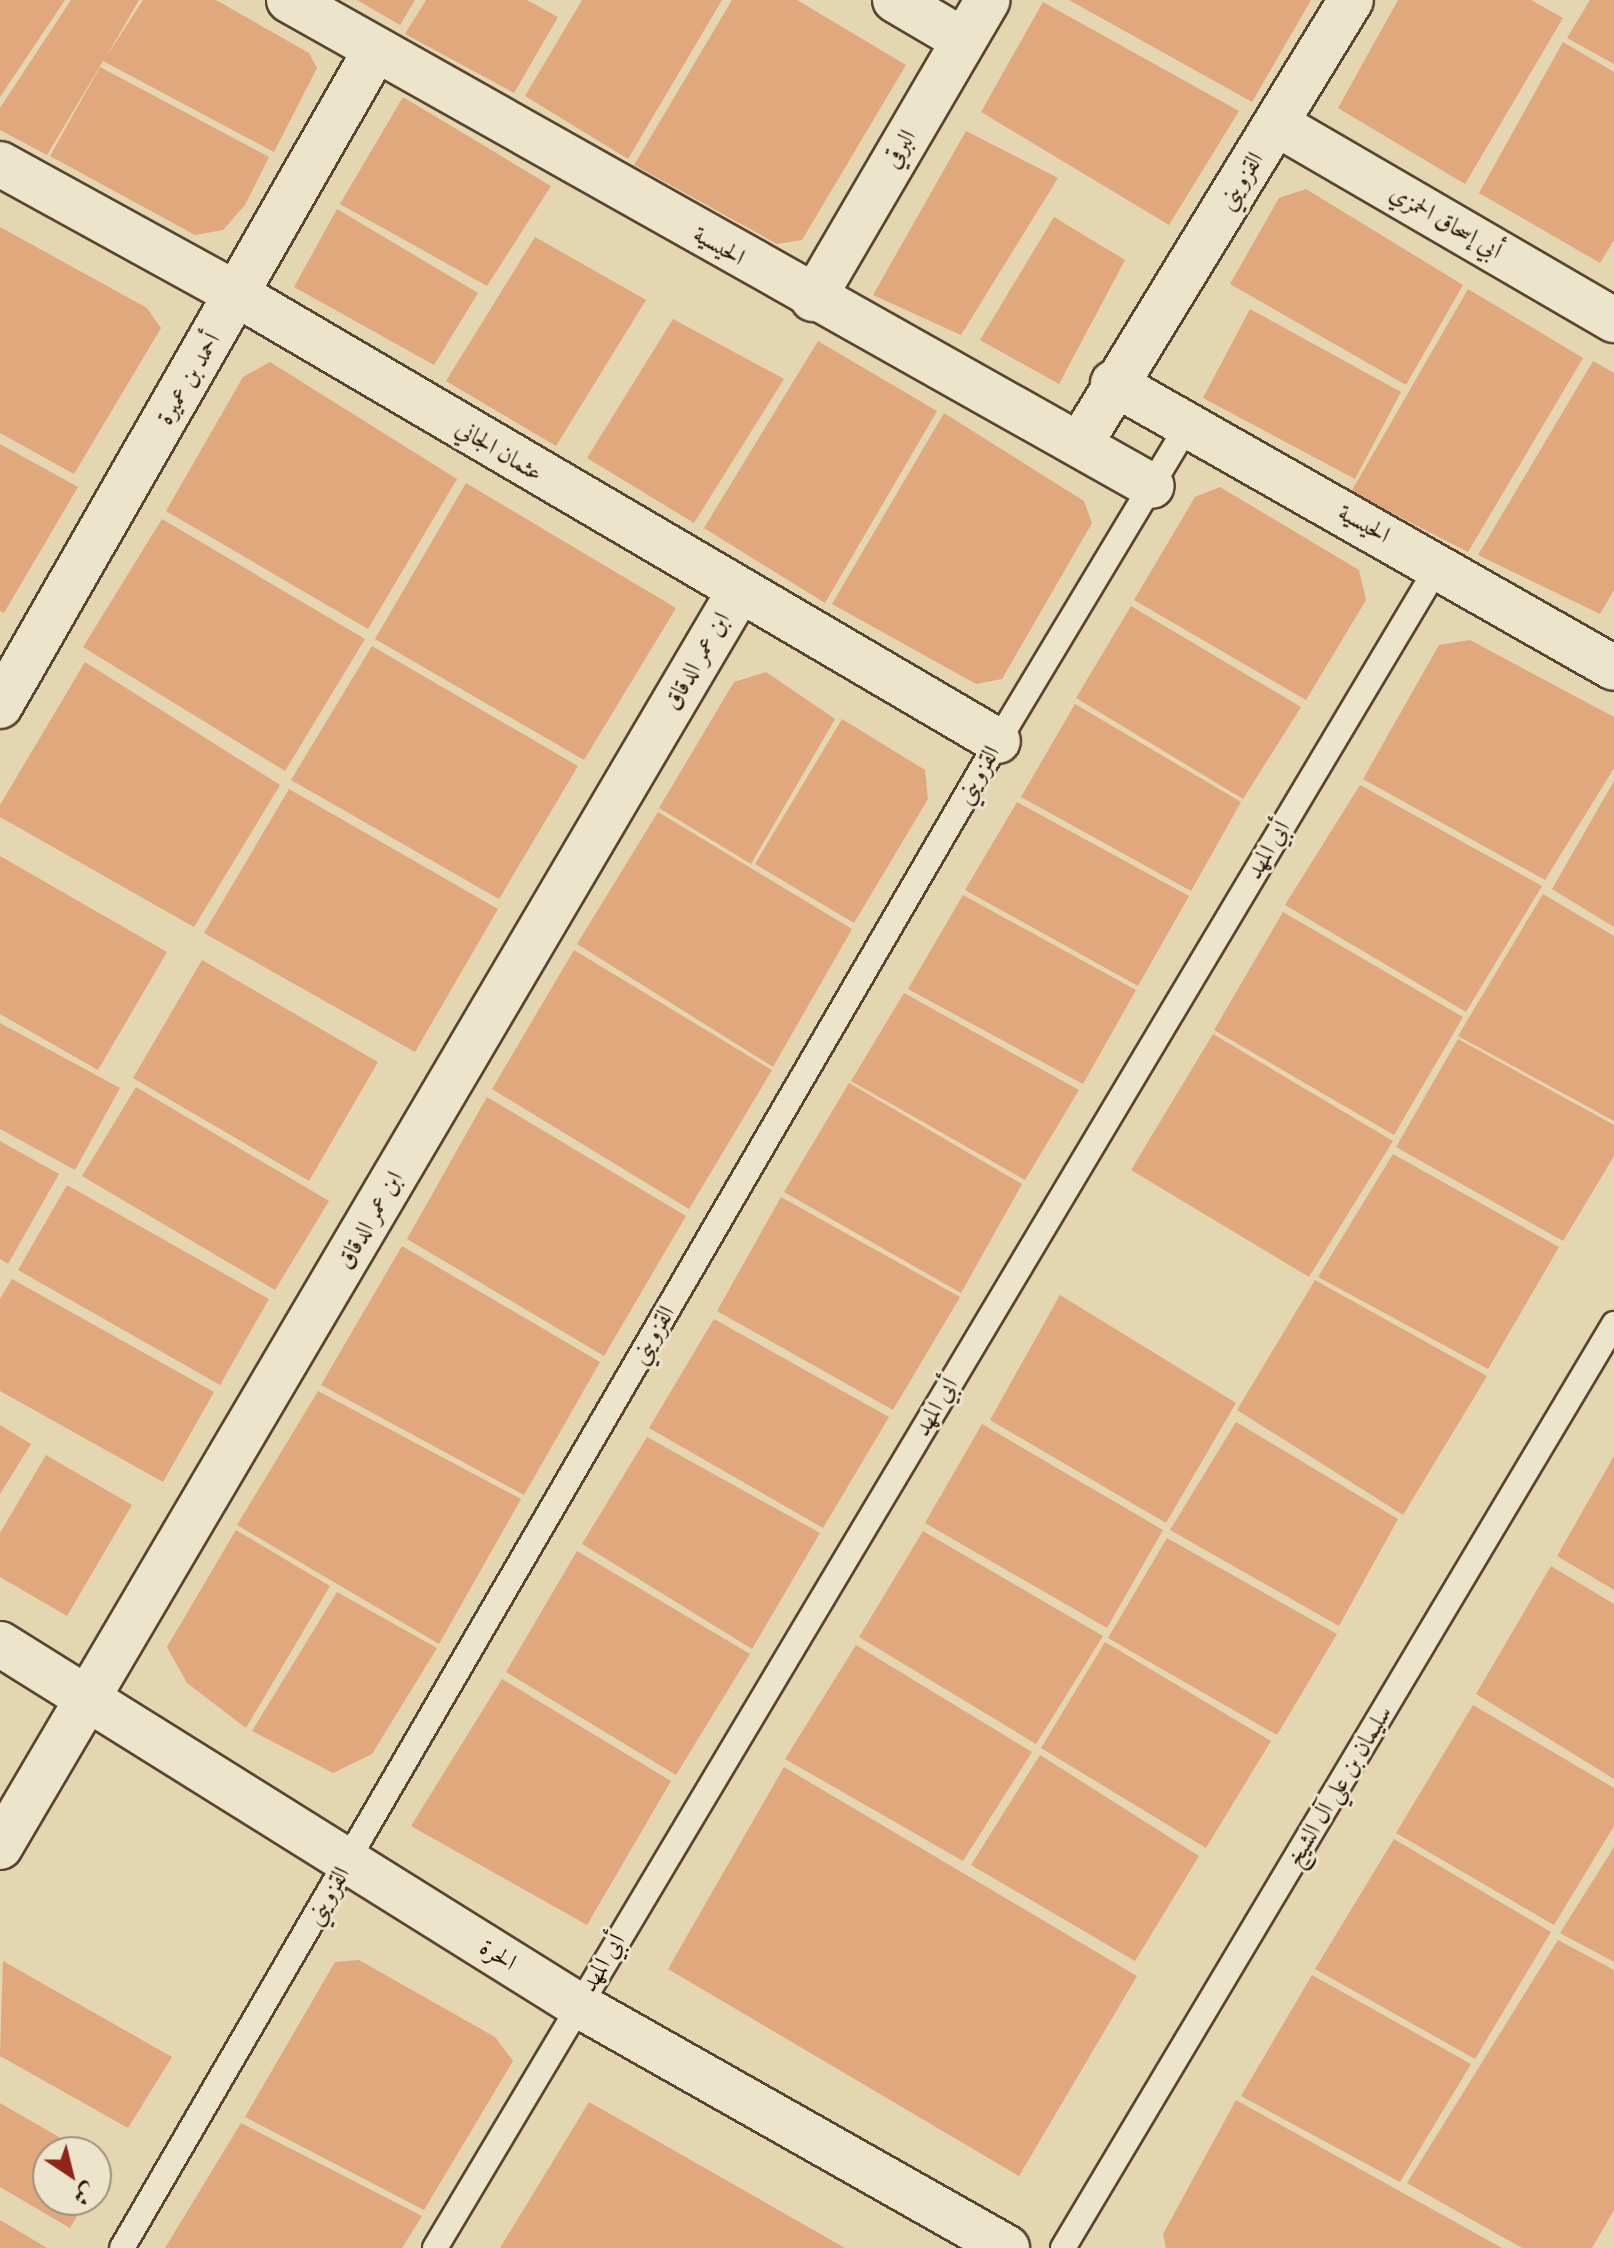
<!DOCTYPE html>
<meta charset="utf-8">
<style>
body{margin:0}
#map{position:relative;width:1614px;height:2248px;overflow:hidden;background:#e4d6b1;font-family:"IM FELL Great Primer",Amiri,serif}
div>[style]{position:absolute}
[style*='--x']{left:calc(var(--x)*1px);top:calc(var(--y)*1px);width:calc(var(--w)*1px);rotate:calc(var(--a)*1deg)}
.building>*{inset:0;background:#e1a77d}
.roads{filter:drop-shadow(2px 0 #584531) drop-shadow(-2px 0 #584531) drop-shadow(0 2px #584531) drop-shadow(0 -2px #584531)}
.service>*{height:24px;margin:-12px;padding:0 12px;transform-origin:12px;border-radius:12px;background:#ede4cc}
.minor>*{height:44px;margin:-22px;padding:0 22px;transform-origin:22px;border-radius:22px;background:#ede4cc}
span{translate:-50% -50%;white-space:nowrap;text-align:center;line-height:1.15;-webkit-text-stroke:6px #ede4cc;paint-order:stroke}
.street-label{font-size:24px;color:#291506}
.north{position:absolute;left:32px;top:2136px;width:80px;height:80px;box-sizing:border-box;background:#ede4cc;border:2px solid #9f917d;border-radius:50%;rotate:145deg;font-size:22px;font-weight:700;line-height:32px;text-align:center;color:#291506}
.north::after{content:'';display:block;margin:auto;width:28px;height:36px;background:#8f2418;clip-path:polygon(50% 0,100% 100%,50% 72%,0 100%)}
</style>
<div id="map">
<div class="building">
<i style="clip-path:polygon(0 0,65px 0,0 97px)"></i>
<i style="clip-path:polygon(71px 0,139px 0,106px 57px,143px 0,216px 0,309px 53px,317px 68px,274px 152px,103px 61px,47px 155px,0 130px,0 108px)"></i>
<i style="clip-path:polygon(357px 0,415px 0,400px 25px)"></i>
<i style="clip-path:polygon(426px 0,527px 0,558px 17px,514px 93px,405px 34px)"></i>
<i style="clip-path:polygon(582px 0,722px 0,628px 159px,525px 96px)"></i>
<i style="clip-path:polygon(732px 0,797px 0,906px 65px,802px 240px,777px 244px,634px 165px)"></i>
<i style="clip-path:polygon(1069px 0,1311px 0,1252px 102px)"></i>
<i style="clip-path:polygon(1398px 0,1531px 0,1563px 18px,1465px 184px,1338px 108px)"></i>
<i style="clip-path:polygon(1590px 0,1614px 0,1614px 64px,1567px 38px)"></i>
<i style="clip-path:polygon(1043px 2px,1239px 111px,1169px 225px,981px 112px)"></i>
<i style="clip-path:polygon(1563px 42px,1614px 72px,1614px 240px,1600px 263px,1479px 193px)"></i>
<i style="clip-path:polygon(100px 67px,269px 157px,245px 205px,223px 230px,195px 235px,50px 156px)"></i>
<i style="clip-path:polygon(403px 97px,551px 186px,487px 286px,340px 204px)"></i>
<i style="clip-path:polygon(966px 131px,1058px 178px,961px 335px,873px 295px)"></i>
<i style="clip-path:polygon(1306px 189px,1463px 285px,1406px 385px,1230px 284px,1279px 198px)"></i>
<i style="clip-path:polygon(337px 209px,478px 293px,434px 365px,294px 287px)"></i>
<i style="clip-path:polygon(1054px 217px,1125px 260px,1059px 384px,980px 340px)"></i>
<i style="clip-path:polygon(0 227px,147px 308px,161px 328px,74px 474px,0 433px)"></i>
<i style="clip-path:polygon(535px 237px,646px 300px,556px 446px,446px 381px)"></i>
<i style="clip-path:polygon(1468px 289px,1583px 358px,1468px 552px,1351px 492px)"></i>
<i style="clip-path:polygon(1250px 309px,1401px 392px,1355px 479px,1203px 398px)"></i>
<i style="clip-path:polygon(673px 319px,784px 379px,694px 523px,587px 458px)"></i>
<i style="clip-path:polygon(818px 341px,937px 411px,825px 603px,704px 528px)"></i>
<i style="clip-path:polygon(1593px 361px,1614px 373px,1614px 590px,1600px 614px,1478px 555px)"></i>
<i style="clip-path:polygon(270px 362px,457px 479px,368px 629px,166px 511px,243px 377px)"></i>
<i style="clip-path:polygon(944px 413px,1084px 501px,1092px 523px,1002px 679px,976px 684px,832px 604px)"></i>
<i style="clip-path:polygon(0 444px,78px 487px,4px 613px,0 611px)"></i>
<i style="clip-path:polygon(466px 483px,676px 608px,584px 760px,375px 639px)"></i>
<i style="clip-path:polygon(1220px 487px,1359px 570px,1366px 600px,1306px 700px,1134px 600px,1195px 497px)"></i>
<i style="clip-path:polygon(162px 519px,365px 639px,285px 771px,83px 647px)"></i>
<i style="clip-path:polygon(1131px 606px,1301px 707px,1243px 799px,1076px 698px)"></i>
<i style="clip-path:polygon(1470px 640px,1614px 717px,1614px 768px,1545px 880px,1363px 779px,1439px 645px)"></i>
<i style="clip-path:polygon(372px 646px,578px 766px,499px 899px,291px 780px)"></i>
<i style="clip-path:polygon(85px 662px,280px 785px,194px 927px,0 817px,0 805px)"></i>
<i style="clip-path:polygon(766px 672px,835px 719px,751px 864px,659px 808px,734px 682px)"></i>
<i style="clip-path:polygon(1075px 704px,1241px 802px,1191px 891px,1021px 797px)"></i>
<i style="clip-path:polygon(842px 719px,925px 770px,928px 799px,854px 923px,755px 864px)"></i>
<i style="clip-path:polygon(1614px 781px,1614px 927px,1552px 889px)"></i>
<i style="clip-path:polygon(1360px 785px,1542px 886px,1466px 1012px,1285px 905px)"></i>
<i style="clip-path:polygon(289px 789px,498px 909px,415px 1052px,204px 933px)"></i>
<i style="clip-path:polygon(1017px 802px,1189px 896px,1138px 986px,965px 890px)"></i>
<i style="clip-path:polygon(658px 812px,852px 929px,773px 1067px,577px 944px)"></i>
<i style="clip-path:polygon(0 856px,167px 952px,98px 1070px,0 1014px)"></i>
<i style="clip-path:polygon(1543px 894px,1614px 936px,1614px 1121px,1458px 1036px)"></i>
<i style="clip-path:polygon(963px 895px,1136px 990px,1083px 1084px,908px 989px)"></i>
<i style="clip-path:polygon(1283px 912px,1463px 1017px,1394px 1135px,1214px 1030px)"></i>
<i style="clip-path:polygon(574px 950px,772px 1070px,689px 1209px,492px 1089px)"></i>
<i style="clip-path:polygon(202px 960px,378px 1062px,309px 1181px,133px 1078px)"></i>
<i style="clip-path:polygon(904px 993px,1079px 1090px,1025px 1180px,851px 1081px)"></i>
<i style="clip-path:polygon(0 1023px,120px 1088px,75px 1170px,0 1129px)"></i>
<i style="clip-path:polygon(1213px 1034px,1393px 1141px,1309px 1277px,1131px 1170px)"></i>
<i style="clip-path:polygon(1458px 1039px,1614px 1125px,1614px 1156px,1563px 1241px,1396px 1147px)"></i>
<i style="clip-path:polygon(849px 1083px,1022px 1184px,961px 1293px,784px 1192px)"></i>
<i style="clip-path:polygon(136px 1087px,329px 1201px,275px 1290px,82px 1176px)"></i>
<i style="clip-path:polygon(487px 1097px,686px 1216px,604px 1356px,407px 1239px)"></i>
<i style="clip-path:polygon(0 1141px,59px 1174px,8px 1264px,0 1259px)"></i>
<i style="clip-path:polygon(1393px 1154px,1559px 1247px,1488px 1369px,1318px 1277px)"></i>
<i style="clip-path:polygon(67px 1185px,269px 1299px,220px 1385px,18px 1270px)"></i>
<i style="clip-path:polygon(781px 1197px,960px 1297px,893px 1410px,717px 1311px)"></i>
<i style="clip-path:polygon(402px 1246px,600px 1362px,524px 1495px,321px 1385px)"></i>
<i style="clip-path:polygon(12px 1279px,214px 1392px,163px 1482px,0 1391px,0 1299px)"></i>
<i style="clip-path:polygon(1315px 1280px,1487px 1376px,1403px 1515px,1237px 1410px)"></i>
<i style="clip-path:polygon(1060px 1295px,1236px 1403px,1166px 1523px,990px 1420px)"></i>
<i style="clip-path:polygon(714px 1319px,889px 1417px,823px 1528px,649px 1428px)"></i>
<i style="clip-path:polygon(318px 1391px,521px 1499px,439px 1644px,237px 1525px)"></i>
<i style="clip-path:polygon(1236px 1422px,1398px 1519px,1339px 1626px,1170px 1530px)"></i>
<i style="clip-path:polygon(982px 1424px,1163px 1530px,1107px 1628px,925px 1523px)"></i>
<i style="clip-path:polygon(0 1425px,31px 1444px,0 1494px)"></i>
<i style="clip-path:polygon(647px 1437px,820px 1533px,752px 1649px,582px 1544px)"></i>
<i style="clip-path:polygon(46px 1455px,132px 1505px,67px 1616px,0 1577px,0 1533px)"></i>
<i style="clip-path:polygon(1614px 1456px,1614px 1590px,1557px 1556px)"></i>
<i style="clip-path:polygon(236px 1530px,330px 1586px,246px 1728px,187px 1683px,167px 1647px)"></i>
<i style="clip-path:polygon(923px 1531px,1103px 1636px,1036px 1744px,859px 1637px)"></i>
<i style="clip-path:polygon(1167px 1538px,1337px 1634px,1277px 1735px,1108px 1638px)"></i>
<i style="clip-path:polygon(577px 1551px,750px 1654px,676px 1775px,506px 1672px)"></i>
<i style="clip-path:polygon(1551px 1566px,1614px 1604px,1614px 1779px,1476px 1694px)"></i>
<i style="clip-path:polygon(337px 1592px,437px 1648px,372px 1754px,333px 1773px,252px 1731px)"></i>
<i style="clip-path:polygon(1105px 1642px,1271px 1741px,1206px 1848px,1041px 1748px)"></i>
<i style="clip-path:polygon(856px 1645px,1032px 1752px,963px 1861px,785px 1759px)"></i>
<i style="clip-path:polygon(502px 1679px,671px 1781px,587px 1925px,411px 1826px)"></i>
<i style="clip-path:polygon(1473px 1705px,1614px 1788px,1614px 1826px,1554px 1925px,1396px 1833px)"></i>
<i style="clip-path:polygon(1040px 1755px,1199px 1856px,1135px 1961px,971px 1865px)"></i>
<i style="clip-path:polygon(784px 1767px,1137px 1976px,1019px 2176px,668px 1969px)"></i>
<i style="clip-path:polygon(1394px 1839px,1551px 1932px,1475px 2059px,1315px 1969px)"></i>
<i style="clip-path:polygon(1614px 1847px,1614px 1962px,1560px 1933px)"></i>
<i style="clip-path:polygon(1558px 1940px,1614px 1970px,1614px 2210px,1592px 2248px,1522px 2248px,1407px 2183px)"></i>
<i style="clip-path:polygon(359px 1960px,495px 2037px,513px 2061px,424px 2210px,245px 2117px,335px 1962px)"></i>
<i style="clip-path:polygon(3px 1961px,172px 2057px,128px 2128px,0 2056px)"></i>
<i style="clip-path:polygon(1312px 1975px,1471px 2064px,1400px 2182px,1241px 2096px)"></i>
<i style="clip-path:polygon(1236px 2100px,1502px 2248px,1166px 2248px,1163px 2234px)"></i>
<i style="clip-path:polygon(589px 2102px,845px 2248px,500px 2248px)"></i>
<i style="clip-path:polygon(0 2103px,85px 2152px,48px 2152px,48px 2200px,86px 2200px,70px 2228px,0 2187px)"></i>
<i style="clip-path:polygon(241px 2123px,422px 2216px,402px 2248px,165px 2248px)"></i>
<i style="clip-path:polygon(96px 2158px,106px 2164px,96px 2182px)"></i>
<i style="clip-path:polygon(0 2220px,47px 2248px,0 2248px)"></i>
</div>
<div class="roads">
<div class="service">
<i style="--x:122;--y:2248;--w:1743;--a:-59.83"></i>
<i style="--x:998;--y:741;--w:369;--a:-59"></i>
<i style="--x:435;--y:2248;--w:1958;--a:-59.19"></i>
<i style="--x:1063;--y:2248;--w:1076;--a:-59.19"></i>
</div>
<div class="minor">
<i style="--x:289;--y:0;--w:990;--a:29.39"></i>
<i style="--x:895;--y:0;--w:79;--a:30.5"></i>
<i style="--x:1277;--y:124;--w:390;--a:30.2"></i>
<i style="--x:0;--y:164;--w:272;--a:28.8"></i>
<i style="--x:238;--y:295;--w:881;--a:30.41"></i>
<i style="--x:813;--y:299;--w:346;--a:-59.7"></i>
<i style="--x:1113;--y:383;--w:576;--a:29.63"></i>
<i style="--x:1080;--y:444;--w:520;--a:-58.6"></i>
<i style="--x:0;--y:706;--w:755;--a:-60.21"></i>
<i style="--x:0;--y:1644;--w:681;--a:31.99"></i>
<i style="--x:578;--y:2005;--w:493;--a:29.5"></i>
<i style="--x:0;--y:1847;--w:1455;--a:-59.52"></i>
</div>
</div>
<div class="street-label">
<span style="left:900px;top:149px;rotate:-60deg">البرقي</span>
<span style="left:1241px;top:181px;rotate:-58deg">القزويني</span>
<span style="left:1446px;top:222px;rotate:30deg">أبي إسحاق الحمزي</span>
<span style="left:719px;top:246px;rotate:30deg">الحيسية</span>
<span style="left:189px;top:379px;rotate:-60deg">أحمد بن عميرة</span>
<span style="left:499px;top:451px;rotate:31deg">عثمان الجاني</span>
<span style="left:1364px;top:524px;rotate:29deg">الحيسية</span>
<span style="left:697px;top:661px;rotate:-60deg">ابن عمر الدقاق</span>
<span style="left:978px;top:775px;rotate:-60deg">القزويني</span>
<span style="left:1268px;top:850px;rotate:-59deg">أبي المهد</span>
<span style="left:370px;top:1220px;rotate:-60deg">ابن عمر الدقاق</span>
<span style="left:653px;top:1335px;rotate:-60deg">القزويني</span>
<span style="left:936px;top:1407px;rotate:-59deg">أبي المهد</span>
<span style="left:1339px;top:1786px;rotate:-59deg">سليمان بن علي آل الشيخ</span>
<span style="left:328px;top:1896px;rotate:-60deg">القزويني</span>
<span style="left:498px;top:1955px;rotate:32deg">الحرة</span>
<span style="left:603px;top:1963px;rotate:-59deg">أبي المهد</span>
</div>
<div class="north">ش</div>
</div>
